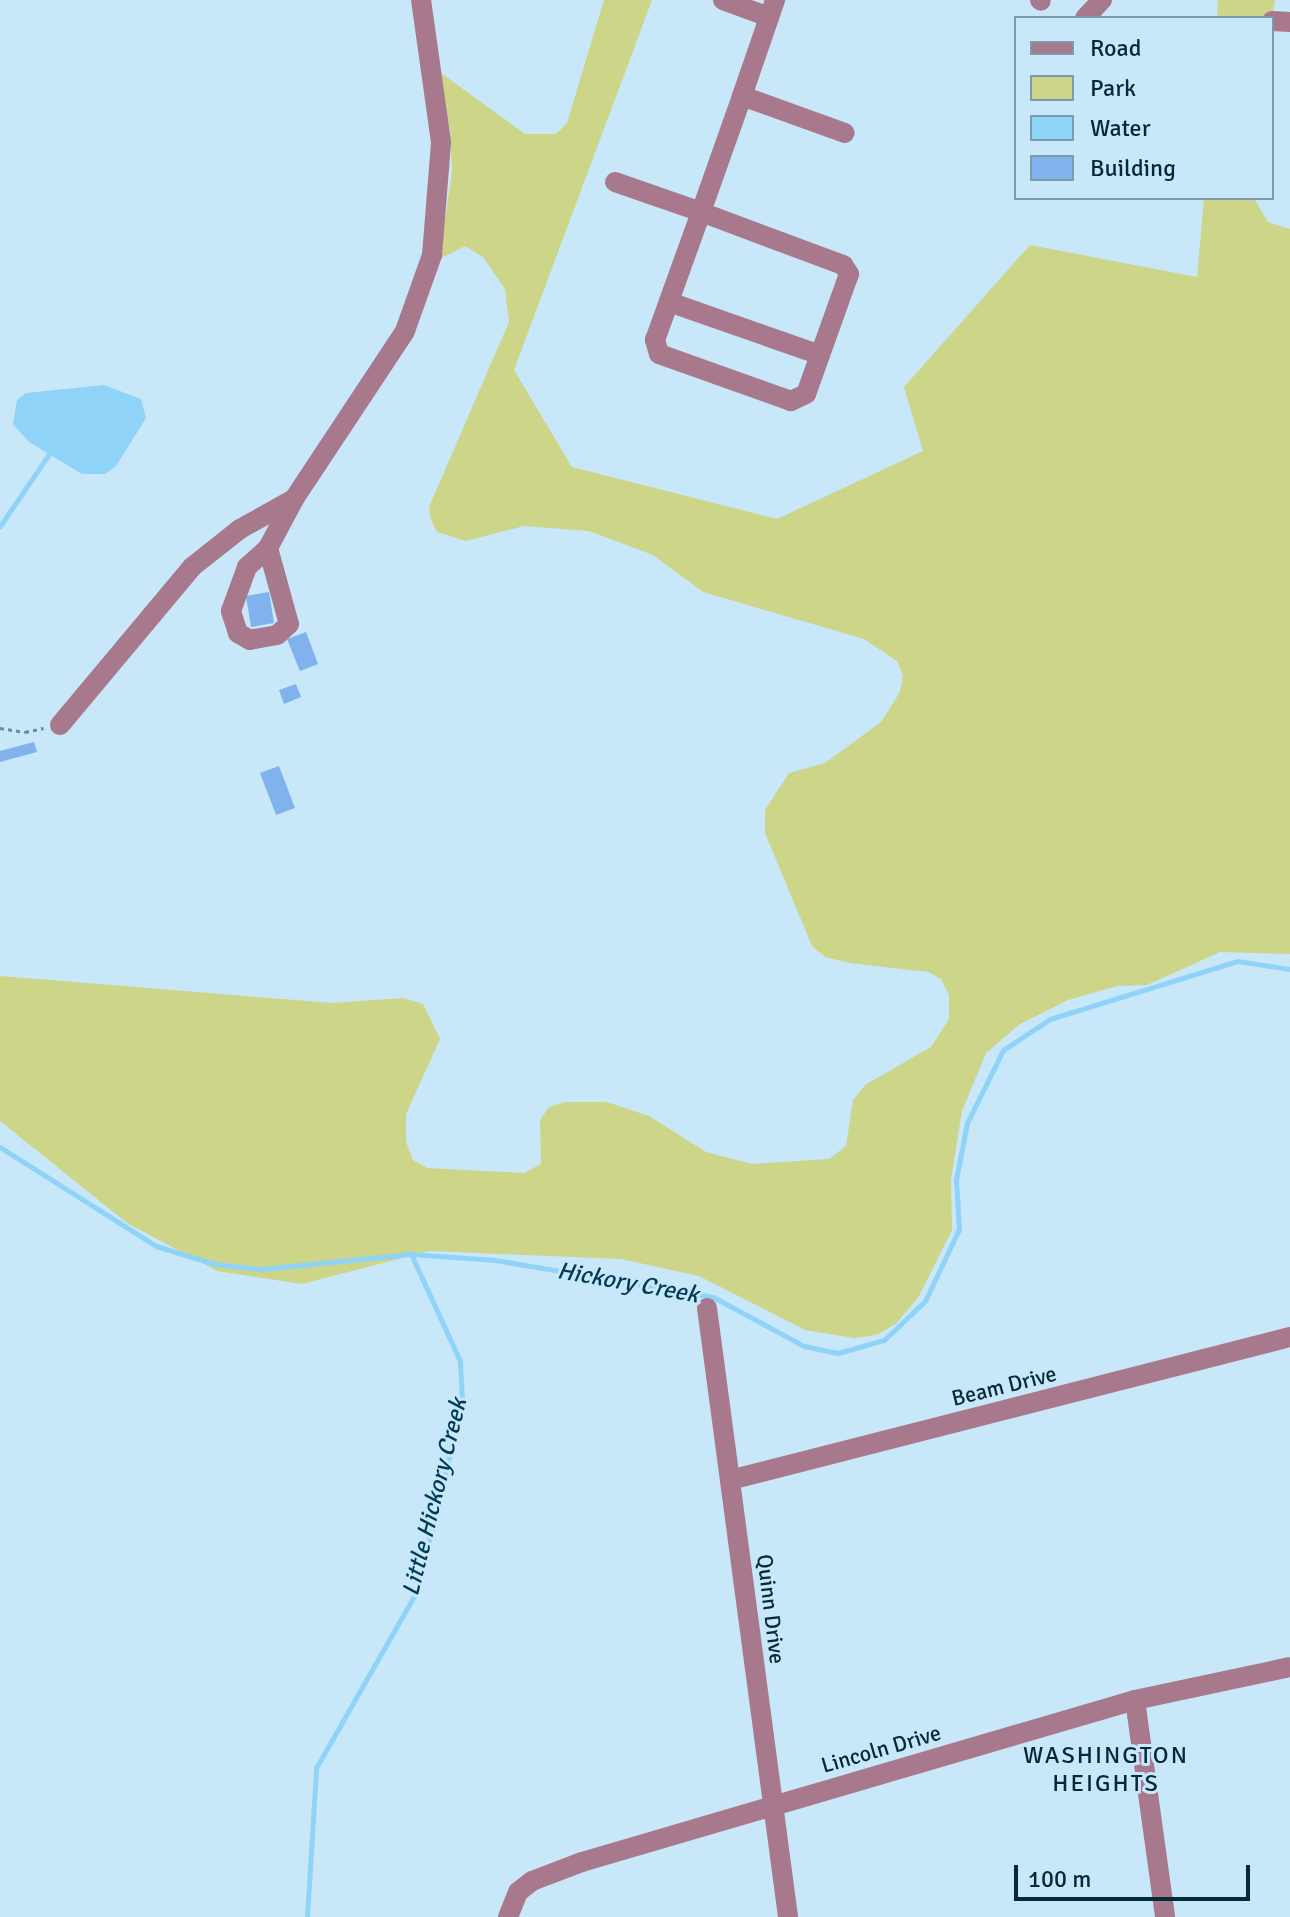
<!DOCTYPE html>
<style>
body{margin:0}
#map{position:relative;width:1290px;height:1917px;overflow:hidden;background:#c8e7f8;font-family:Signika,sans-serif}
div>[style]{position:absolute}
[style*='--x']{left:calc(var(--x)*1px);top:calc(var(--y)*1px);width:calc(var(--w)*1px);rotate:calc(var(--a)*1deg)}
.green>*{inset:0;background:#cdd589}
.water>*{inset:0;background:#90d3f8}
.stream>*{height:5px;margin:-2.5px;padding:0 2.5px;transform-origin:2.5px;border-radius:2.5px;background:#90d3f8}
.building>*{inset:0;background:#80b2ed}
.path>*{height:3px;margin-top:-1.5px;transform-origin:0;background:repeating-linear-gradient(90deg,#6a8c9d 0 4px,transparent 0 8px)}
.minor>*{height:20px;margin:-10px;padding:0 10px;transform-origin:10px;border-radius:10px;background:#a8798c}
span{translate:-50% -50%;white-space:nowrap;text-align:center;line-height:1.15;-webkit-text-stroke:6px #c8e7f8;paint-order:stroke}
.street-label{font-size:22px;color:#04293a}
.water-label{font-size:24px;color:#003b54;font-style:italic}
.neighbourhood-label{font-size:24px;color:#04293a;letter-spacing:2px}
.legend{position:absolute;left:1014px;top:16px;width:260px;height:184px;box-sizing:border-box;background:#c8e7f8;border:2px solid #7a9bac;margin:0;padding:10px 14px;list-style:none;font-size:24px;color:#04293a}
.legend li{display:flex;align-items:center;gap:16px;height:40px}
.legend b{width:40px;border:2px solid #7a9bac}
.scale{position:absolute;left:1014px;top:1865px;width:236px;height:36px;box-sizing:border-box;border:4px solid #04293a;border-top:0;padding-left:10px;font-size:24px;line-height:28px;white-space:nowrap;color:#04293a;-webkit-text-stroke:6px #c8e7f8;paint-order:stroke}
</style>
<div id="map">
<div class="green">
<i style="clip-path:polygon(604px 0,652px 0,514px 370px,572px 467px,777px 519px,923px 451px,904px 387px,1030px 245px,1197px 277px,1204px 198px,1254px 198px,1268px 222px,1290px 229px,1290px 954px,1220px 952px,1147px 985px,1117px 986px,1068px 1000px,1020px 1024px,986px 1053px,962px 1111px,951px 1179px,952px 1230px,919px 1296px,896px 1324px,876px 1335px,854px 1338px,805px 1330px,699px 1276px,621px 1259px,429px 1251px,302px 1284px,217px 1271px,127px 1223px,0 1121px,0 976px,332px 1003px,403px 998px,423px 1004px,440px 1039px,406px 1114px,406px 1142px,413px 1160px,427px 1168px,524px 1173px,541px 1164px,540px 1120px,549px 1107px,565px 1102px,607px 1102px,649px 1116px,706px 1152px,752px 1164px,829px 1159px,846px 1146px,853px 1100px,865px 1085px,931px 1047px,949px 1019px,949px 995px,941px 979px,928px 972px,850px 963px,825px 957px,812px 946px,765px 833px,765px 810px,789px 773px,825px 763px,881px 722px,900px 692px,903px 676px,897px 661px,864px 639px,703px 592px,653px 555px,589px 531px,524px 526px,466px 541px,437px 532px,431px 520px,429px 507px,509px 322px,505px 289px,483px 257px,465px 246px,439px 259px,452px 172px,450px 130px,434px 68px,525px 134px,556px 134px,567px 123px)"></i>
<i style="clip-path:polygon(1218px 0,1275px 0,1272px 19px,1217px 18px)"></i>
</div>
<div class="water">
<i style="clip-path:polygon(104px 385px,141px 399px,146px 418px,116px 466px,105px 474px,82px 474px,29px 442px,13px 424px,17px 400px,26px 393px)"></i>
</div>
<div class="stream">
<i style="--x:0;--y:526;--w:87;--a:-55.8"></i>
<i style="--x:0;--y:1147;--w:185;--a:32.4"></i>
<i style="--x:156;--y:1246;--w:62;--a:17"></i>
<i style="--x:215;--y:1264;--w:46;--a:6.2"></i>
<i style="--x:261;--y:1269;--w:151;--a:-5.7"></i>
<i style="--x:411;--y:1254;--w:84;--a:4.1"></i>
<i style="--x:495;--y:1260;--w:221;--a:9.6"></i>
<i style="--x:713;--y:1297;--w:103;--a:28.3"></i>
<i style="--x:804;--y:1346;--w:35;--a:12"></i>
<i style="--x:838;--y:1353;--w:48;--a:-15.8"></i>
<i style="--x:884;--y:1340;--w:57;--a:-43.6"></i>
<i style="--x:925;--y:1301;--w:80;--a:-64.7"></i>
<i style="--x:959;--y:1229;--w:49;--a:-93.5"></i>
<i style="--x:956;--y:1180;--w:58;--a:-79.1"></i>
<i style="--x:967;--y:1123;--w:81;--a:-63.7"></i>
<i style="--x:1003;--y:1050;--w:56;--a:-33.4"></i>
<i style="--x:1050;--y:1019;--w:196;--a:-17.2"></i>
<i style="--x:1237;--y:961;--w:54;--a:8.6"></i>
<i style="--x:307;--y:1917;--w:149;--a:-86.5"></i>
<i style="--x:316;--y:1768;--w:204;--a:-60.3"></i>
<i style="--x:417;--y:1591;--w:194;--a:-76.6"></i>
<i style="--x:462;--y:1402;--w:41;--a:-92.8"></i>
<i style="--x:460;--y:1361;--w:118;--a:-114.6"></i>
</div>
<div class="building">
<i style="clip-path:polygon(269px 592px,274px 623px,251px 627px,246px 596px)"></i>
<i style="clip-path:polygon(306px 632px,318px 664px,300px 671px,287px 639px)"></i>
<i style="clip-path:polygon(296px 684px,301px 697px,284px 704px,279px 690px)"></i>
<i style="clip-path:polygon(34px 742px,37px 752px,0 762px,0 751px)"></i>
<i style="clip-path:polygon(279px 766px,295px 808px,276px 815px,260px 773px)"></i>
</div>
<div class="path">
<i style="--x:0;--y:728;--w:25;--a:9"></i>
<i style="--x:25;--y:732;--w:19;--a:-12"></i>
</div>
<div class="minor">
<i style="--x:723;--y:0;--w:49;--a:20.3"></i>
<i style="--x:1040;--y:0;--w:1;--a:45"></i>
<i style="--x:1085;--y:18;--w:25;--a:-47"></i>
<i style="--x:1272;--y:21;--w:18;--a:3"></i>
<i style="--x:742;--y:96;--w:109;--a:19.8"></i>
<i style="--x:615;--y:182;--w:91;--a:19.2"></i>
<i style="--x:701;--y:212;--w:152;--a:20.5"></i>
<i style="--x:843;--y:265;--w:11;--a:56"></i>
<i style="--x:849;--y:274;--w:127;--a:109.7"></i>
<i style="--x:806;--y:394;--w:17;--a:155"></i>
<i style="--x:791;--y:401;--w:140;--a:-160.4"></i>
<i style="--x:659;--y:354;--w:15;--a:-106"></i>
<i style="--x:655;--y:340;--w:136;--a:-70.2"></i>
<i style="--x:701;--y:212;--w:123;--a:-70.5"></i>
<i style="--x:742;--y:96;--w:102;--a:-71"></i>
<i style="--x:669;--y:302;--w:160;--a:19.3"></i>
<i style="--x:268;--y:548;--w:79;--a:74.6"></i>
<i style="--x:289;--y:624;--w:16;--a:137"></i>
<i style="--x:277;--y:635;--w:27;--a:170"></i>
<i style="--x:250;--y:640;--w:14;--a:-150"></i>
<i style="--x:238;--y:633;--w:23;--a:-108"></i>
<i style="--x:231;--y:611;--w:47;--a:-70"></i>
<i style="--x:247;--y:567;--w:28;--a:-42"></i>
<i style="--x:268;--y:548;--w:55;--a:-62"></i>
<i style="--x:294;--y:499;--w:201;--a:-56.5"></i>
<i style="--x:405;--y:331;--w:81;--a:-70.4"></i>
<i style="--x:432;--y:255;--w:113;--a:-85.4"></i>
<i style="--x:441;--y:142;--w:143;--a:-98"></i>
<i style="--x:60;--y:725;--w:206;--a:-50.1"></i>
<i style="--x:192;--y:567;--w:61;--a:-38.4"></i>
<i style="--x:240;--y:529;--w:62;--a:-29.1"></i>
<i style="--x:707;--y:1308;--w:614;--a:82.42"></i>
<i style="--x:730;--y:1480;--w:578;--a:-14.32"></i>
<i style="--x:1135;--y:1700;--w:219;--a:82.1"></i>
<i style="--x:508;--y:1917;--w:27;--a:-68"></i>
<i style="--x:518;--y:1892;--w:18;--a:-38"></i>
<i style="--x:532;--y:1881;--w:53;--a:-20.8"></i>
<i style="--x:582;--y:1862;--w:576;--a:-16.33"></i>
<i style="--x:1135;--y:1700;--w:158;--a:-12"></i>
</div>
<div class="street-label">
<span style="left:1004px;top:1386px;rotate:-14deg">Beam Drive</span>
<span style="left:771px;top:1609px;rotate:83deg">Quinn Drive</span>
<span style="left:881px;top:1749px;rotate:-16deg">Lincoln Drive</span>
</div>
<div class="water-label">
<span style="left:628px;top:1283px;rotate:10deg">Hickory Creek</span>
<span style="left:435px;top:1497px;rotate:-76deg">Little Hickory Creek</span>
</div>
<div class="neighbourhood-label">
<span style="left:1106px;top:1770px">WASHINGTON<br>HEIGHTS</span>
</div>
<ul class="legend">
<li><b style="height:10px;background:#a8798c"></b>Road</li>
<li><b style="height:22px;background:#cdd589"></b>Park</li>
<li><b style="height:22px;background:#90d3f8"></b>Water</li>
<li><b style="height:22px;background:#80b2ed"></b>Building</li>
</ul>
<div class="scale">100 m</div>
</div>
